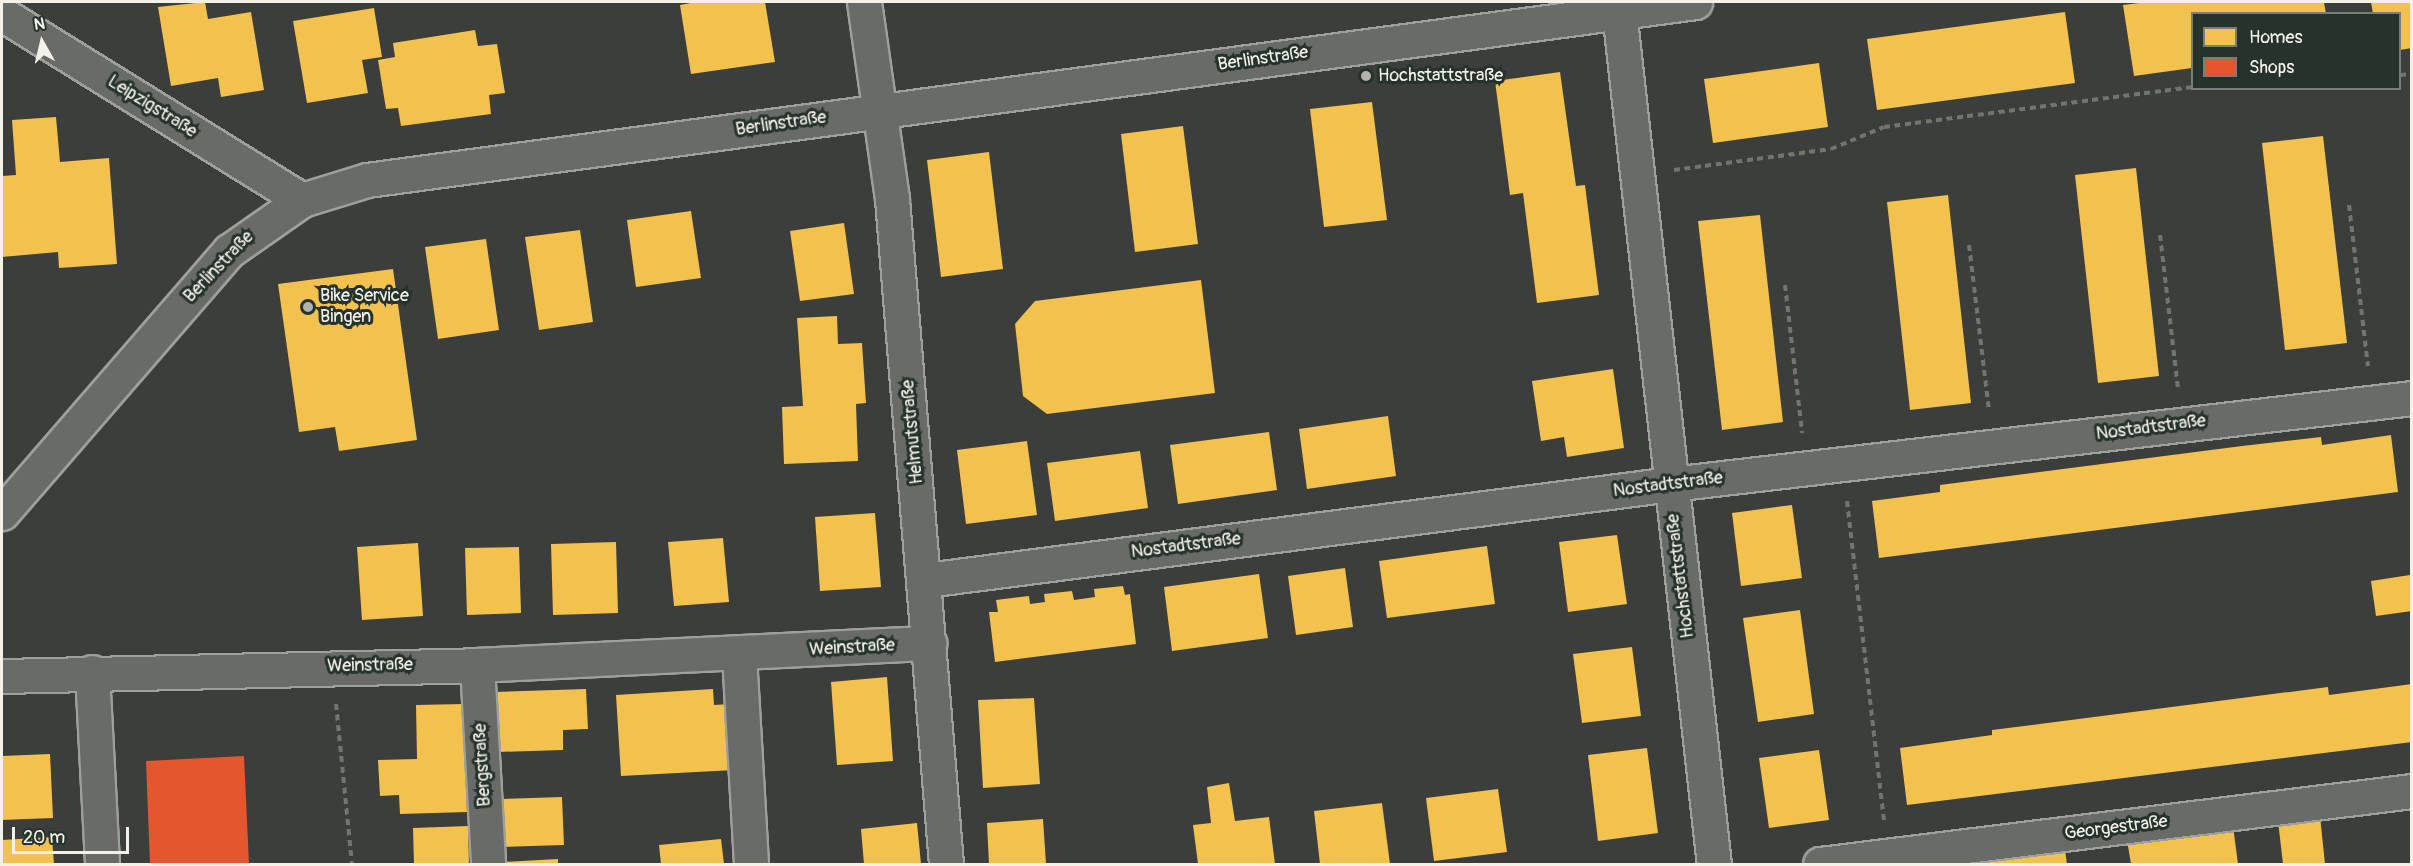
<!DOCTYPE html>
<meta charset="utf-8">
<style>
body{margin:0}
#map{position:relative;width:2413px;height:866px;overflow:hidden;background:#3b3e3b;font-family:Pangolin,sans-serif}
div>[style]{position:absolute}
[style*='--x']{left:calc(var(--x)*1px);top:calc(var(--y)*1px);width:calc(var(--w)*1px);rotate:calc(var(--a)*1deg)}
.homes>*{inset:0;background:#f2c14e}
.shops>*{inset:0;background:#e4572e}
.path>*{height:4px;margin-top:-2px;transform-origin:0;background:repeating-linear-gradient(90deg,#717471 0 6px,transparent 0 10.5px)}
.roads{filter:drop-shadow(2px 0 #9f9f9c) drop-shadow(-2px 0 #9f9f9c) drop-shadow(0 2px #9f9f9c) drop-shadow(0 -2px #9f9f9c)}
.minor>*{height:33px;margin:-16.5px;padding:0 16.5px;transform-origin:16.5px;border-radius:16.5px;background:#696b66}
.dots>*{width:16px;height:16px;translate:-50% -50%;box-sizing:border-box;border:3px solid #26332d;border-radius:50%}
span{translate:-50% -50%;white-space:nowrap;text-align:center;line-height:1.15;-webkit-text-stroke:6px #26332d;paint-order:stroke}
.street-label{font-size:18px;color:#f4f1e8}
.poi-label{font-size:18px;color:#f4f1e8}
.left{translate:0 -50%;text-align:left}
.frame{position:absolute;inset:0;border:3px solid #f4f1e8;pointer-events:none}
.legend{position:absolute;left:2191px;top:12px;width:210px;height:78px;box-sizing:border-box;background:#26332d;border:2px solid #787f78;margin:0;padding:8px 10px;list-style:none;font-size:18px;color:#f4f1e8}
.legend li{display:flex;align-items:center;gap:12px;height:30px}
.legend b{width:30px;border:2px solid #787f78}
.north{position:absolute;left:12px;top:12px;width:60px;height:60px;-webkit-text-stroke:4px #26332d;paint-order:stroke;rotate:352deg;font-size:16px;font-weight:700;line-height:24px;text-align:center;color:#f4f1e8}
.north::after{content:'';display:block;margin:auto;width:21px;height:27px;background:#f4f1e8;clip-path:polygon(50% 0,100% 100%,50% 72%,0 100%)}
.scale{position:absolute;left:12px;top:827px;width:117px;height:27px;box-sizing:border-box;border:3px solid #f4f1e8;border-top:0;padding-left:8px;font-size:18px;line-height:21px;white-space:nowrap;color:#f4f1e8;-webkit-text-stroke:4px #26332d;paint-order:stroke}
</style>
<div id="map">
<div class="homes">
<i style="clip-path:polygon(205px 2px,208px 19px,251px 12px,264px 90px,221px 97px,218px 78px,171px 86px,158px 7px)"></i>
<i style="clip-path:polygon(696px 2px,765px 2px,775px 62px,691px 74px,680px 5px)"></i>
<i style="clip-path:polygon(2147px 2px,2324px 2px,2326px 14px,2192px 14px,2192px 68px,2134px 76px,2123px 5px)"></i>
<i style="clip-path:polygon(2371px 2px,2412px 2px,2412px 48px,2400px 50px,2400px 14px,2373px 14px)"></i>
<i style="clip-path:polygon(374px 8px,382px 57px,362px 60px,368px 93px,307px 103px,293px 21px)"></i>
<i style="clip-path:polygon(2065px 12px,2075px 83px,1877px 110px,1867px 39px)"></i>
<i style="clip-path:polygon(475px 30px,478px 46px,497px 44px,505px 93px,489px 95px,491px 114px,401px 126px,398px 108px,386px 109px,378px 60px,395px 57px,393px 43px)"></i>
<i style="clip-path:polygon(1819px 63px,1828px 127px,1713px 143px,1704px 79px)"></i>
<i style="clip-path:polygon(1560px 72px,1576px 186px,1585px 185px,1599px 295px,1537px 303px,1523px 193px,1510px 195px,1495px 81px)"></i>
<i style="clip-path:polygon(1372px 102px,1387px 220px,1324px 227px,1310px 109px)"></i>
<i style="clip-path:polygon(56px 117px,60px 162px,109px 158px,117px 264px,59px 268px,58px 252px,2px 257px,2px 176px,16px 175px,12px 120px)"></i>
<i style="clip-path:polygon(1183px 126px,1198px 244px,1135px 252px,1121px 134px)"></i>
<i style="clip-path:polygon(2323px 136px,2347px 343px,2285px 350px,2262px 143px)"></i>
<i style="clip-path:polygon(989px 152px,1003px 269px,941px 277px,927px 160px)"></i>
<i style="clip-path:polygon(2136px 168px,2159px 376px,2098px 383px,2075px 175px)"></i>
<i style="clip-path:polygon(1948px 195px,1971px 403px,1910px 410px,1887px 202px)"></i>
<i style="clip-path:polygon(691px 211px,701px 278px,636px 287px,627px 220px)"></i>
<i style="clip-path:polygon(1760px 215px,1783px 422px,1722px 430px,1698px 221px)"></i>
<i style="clip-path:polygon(844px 223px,854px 294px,800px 301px,790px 231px)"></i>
<i style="clip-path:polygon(580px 230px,593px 322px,539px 330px,525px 237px)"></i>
<i style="clip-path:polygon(486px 239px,499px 330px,438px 339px,425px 247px)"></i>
<i style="clip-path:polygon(393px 269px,417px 440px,339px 451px,335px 427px,299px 432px,278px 284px)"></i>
<i style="clip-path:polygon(1201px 280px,1215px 393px,1047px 414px,1023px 396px,1015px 324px,1035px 301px)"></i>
<i style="clip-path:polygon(837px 316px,838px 344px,862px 343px,866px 403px,856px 404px,858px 461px,784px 464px,782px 407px,803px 406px,797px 318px)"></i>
<i style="clip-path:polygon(1613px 369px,1624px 448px,1567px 457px,1564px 437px,1541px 441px,1532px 381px)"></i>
<i style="clip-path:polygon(1388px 416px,1396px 476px,1307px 489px,1299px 429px)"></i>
<i style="clip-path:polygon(1269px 432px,1277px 490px,1178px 504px,1170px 445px)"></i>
<i style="clip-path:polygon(2391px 435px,2398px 492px,1879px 558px,1872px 501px,1940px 492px,1940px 485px,2242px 446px,2321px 437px,2322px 445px)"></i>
<i style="clip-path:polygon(1027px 441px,1037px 515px,966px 524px,957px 450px)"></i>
<i style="clip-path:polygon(1140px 451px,1148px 508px,1055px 521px,1047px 463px)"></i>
<i style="clip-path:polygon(1792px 505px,1802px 578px,1741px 586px,1732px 513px)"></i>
<i style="clip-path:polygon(875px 513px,881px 587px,820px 591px,815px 517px)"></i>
<i style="clip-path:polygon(1617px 535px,1627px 604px,1568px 612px,1559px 542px)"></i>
<i style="clip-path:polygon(723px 538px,729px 602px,674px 606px,668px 542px)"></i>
<i style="clip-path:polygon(616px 542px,618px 613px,553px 615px,551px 544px)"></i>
<i style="clip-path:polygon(418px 543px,423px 616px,362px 620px,357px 547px)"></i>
<i style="clip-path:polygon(1487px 546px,1495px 604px,1387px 618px,1379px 561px)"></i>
<i style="clip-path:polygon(519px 547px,521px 613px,467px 615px,465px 548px)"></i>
<i style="clip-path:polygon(1345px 568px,1353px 627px,1296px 635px,1288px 576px)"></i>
<i style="clip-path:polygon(1259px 574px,1268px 638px,1172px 651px,1164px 587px)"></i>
<i style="clip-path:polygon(2410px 575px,2412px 611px,2376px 616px,2371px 581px)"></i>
<i style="clip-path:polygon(1123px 586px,1125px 595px,1130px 594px,1136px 644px,995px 662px,989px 612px,998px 612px,996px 600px,1029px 596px,1030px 604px,1045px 602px,1044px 594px,1072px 591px,1074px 600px,1095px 597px,1094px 589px)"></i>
<i style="clip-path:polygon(1800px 610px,1814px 714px,1758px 722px,1743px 618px)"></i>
<i style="clip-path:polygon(1632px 647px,1641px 716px,1582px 723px,1573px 654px)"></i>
<i style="clip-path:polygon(887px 677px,893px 761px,837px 765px,831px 682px)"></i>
<i style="clip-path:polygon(2412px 684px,2412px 742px,1907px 805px,1900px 748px,1992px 735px,1992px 730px,2328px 687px,2329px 695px)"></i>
<i style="clip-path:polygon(586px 689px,588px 729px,563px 730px,563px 750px,497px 752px,495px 692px)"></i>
<i style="clip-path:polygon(713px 689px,714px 705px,730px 704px,734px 770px,621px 776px,616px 695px)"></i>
<i style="clip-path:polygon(1034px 698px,1040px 784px,983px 788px,978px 700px)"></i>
<i style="clip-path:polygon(463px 704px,467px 812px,400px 814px,399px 795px,380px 796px,378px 760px,417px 759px,416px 705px)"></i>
<i style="clip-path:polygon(1647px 748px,1658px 833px,1598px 841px,1588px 755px)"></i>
<i style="clip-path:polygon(1819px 750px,1829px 820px,1769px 828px,1759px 758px)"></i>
<i style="clip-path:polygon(50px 754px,53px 818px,2px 820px,2px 756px)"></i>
<i style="clip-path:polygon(1229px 783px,1235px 821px,1269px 817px,1275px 864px,1198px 864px,1193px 825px,1211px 823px,1207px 787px)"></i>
<i style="clip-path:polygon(1498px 789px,1507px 852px,1434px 861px,1426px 798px)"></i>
<i style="clip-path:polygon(562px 797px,564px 845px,502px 847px,500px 799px)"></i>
<i style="clip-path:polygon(1382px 803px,1390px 864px,1320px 864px,1314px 811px)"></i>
<i style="clip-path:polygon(2320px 816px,2325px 864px,2283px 864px,2278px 821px)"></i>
<i style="clip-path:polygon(1043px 819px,1046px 864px,989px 864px,987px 823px)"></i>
<i style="clip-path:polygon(917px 823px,921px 864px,864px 864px,861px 829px)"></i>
<i style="clip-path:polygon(468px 826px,469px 864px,414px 864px,413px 828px)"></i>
<i style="clip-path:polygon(2233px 826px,2238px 864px,2131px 864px,2127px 840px)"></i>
<i style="clip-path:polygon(52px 837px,54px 864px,2px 864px,2px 840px)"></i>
<i style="clip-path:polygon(721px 839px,724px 864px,661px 864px,659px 845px)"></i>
<i style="clip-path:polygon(2065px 850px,2067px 864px,1969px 864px,1969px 862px)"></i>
<i style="clip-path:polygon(558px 859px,558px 864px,502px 864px,502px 862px)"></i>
</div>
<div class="shops">
<i style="clip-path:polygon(244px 756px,249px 864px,150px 864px,146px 761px)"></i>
</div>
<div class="path">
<i style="--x:2400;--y:75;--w:12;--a:-5"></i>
<i style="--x:1674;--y:170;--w:158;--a:-7.6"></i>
<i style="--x:1831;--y:149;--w:57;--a:-22.5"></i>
<i style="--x:1884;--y:127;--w:311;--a:-7.4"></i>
<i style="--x:2349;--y:205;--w:162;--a:83.3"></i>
<i style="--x:2160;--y:235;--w:155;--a:83.3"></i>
<i style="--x:1969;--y:245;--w:167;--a:83.1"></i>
<i style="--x:1785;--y:285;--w:149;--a:83.4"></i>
<i style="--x:1847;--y:501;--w:322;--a:83.4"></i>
<i style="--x:336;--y:704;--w:161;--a:84.3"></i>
</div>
<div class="roads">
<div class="minor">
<i style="--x:864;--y:2;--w:199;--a:81.9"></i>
<i style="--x:892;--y:199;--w:667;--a:85.36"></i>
<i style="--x:1618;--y:2;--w:867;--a:83.65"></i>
<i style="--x:2;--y:14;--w:353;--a:31.8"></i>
<i style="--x:2;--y:513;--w:347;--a:-49.1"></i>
<i style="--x:229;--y:251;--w:89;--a:-34.9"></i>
<i style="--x:302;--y:200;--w:68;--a:-17.1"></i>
<i style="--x:367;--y:180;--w:1340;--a:-7.63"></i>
<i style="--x:926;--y:580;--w:751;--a:-7.34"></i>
<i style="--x:1671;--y:484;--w:746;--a:-6.62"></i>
<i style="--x:739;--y:655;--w:209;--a:86.7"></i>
<i style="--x:477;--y:665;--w:199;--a:86.8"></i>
<i style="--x:92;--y:672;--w:192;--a:87"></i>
<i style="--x:2;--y:676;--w:475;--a:-1.3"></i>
<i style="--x:477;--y:665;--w:453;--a:-2.8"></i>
<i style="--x:1820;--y:864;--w:596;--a:-7.03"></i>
</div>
</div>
<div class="dots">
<i style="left:1366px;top:76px;background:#b3b2ab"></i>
<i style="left:308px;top:307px;background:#b3b2ab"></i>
</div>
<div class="street-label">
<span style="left:1263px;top:59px;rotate:-8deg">Berlinstraße</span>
<span style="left:152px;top:107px;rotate:32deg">Leipzigstraße</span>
<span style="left:781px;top:124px;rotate:-8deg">Berlinstraße</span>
<span style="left:219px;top:267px;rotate:-46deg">Berlinstraße</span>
<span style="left:2151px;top:428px;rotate:-7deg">Nostadtstraße</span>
<span style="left:913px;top:432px;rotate:-95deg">Helmutstraße</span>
<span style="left:1668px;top:485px;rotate:-7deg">Nostadtstraße</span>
<span style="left:1186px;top:546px;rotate:-7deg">Nostadtstraße</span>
<span style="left:1681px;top:576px;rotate:-97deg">Hochstattstraße</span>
<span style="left:852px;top:648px;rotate:-3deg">Weinstraße</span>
<span style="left:370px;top:666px;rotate:-1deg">Weinstraße</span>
<span style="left:483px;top:765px;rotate:-93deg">Bergstraße</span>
<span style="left:2116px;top:828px;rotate:-7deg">Georgestraße</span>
</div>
<div class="poi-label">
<span class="left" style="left:1378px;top:76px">Hochstattstraße</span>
<span class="left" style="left:320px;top:307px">Bike Service<br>Bingen</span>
</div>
<div class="frame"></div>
<ul class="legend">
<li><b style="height:16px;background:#f2c14e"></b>Homes</li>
<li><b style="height:16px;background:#e4572e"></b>Shops</li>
</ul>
<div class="north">N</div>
<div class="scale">20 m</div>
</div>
